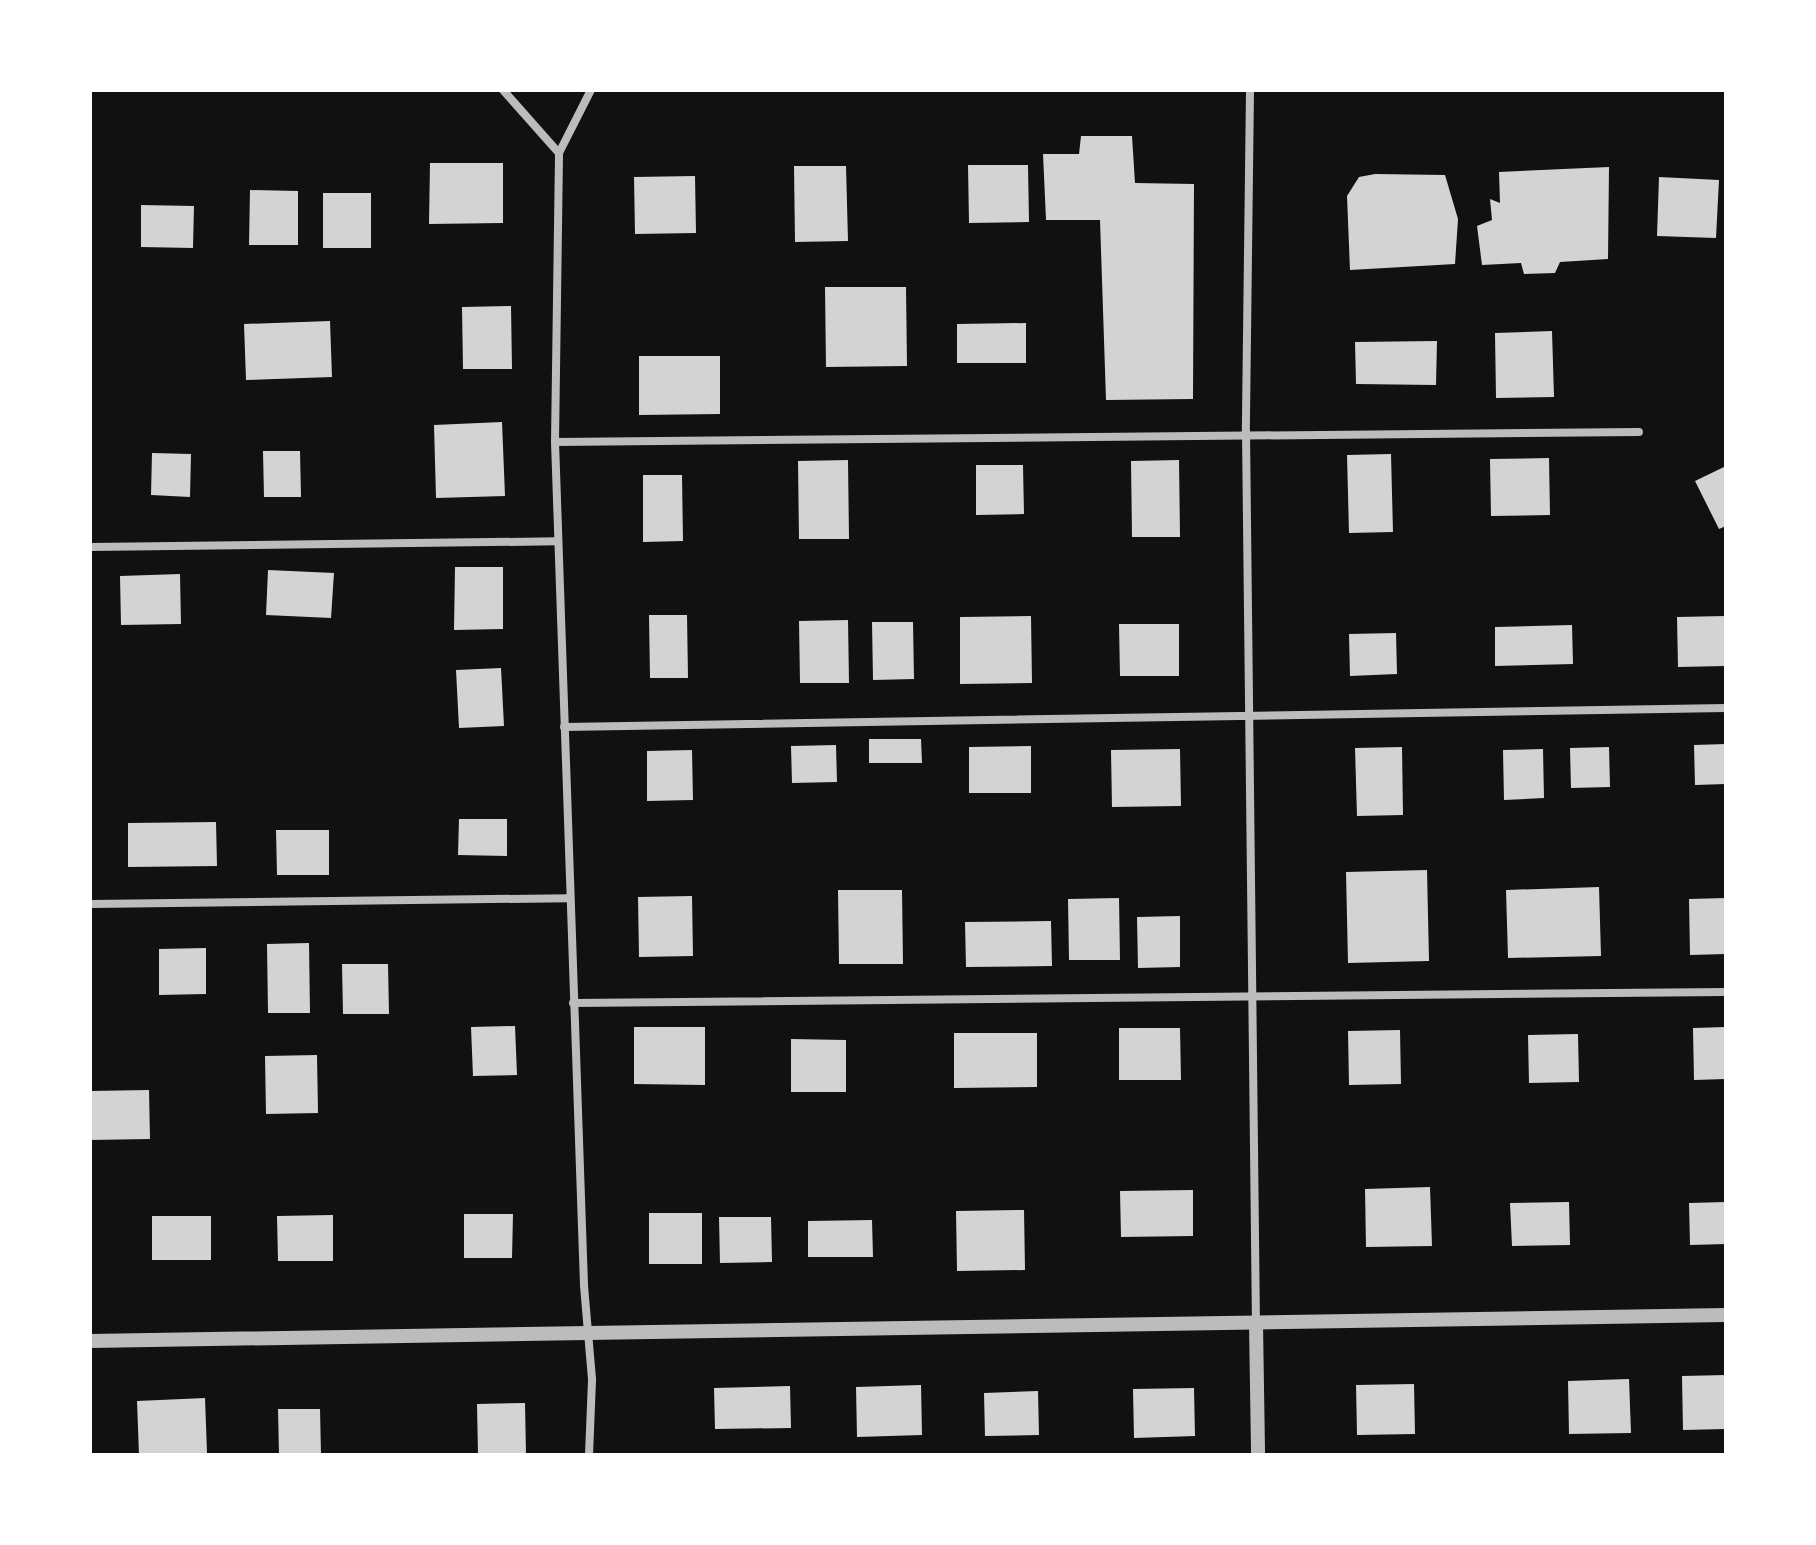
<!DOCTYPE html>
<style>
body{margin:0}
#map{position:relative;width:1816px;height:1545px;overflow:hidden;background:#111;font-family:"PT Sans Narrow",sans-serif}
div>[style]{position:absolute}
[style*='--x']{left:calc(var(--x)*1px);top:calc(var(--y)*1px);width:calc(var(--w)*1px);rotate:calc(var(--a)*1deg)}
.building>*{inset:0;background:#d3d3d3}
.minor>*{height:8px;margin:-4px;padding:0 4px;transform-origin:4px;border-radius:4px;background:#bcbcbc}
.tertiary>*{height:14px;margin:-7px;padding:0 7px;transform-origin:7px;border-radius:7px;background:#bcbcbc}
span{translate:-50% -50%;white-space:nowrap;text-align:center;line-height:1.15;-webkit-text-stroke:6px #fff;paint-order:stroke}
.frame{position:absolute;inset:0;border:92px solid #fff;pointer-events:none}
</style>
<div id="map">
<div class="building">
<i style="clip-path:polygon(1081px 136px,1132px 136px,1135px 183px,1194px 184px,1193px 399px,1106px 400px,1100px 220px,1046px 220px,1043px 154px,1079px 154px)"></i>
<i style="clip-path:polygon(430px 163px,503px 163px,503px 223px,429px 224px)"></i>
<i style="clip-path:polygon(968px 165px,1028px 165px,1029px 222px,969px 223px)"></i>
<i style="clip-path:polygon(794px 166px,846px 166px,848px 241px,795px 242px)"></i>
<i style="clip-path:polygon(1609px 167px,1608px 259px,1560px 262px,1555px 273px,1524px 274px,1521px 263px,1482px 265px,1477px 226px,1492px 220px,1490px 199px,1500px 203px,1499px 172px)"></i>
<i style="clip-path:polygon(1375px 174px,1445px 175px,1458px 219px,1455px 264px,1350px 270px,1347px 196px,1359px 177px)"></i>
<i style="clip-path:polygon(695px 176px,696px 233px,635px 234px,634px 177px)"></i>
<i style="clip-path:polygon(1659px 177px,1719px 180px,1716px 238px,1657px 236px)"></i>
<i style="clip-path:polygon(250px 190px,298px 191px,298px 245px,249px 245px)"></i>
<i style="clip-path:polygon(323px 193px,371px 193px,371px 248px,323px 248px)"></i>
<i style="clip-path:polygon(141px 205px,194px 206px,193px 248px,141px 247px)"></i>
<i style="clip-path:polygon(825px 287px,906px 287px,907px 366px,826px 367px)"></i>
<i style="clip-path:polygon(511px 306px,512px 369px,463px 369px,462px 307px)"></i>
<i style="clip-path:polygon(330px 321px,332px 377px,246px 380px,244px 324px)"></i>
<i style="clip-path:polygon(1026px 323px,1026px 363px,957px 363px,957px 324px)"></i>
<i style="clip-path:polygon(1552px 331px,1554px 397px,1496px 398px,1495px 333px)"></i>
<i style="clip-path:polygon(1437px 341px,1436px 385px,1356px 384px,1355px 342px)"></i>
<i style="clip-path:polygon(639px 356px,720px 356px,720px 414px,639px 415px)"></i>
<i style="clip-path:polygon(502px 422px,505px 496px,436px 498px,434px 425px)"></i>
<i style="clip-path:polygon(263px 451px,300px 451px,301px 497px,264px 497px)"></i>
<i style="clip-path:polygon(152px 453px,191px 454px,190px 497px,151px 495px)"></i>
<i style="clip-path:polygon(1391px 454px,1393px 532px,1349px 533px,1347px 455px)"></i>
<i style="clip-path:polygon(1549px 458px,1550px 515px,1491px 516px,1490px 459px)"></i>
<i style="clip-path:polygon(848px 460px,849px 539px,799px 539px,798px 461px)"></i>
<i style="clip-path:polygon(1179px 460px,1180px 537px,1132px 537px,1131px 461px)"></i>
<i style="clip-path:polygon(976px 465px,1023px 465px,1024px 514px,976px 515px)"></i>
<i style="clip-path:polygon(1726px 466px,1726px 526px,1719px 529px,1695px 481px)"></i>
<i style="clip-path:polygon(643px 475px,682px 475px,683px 541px,643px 542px)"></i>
<i style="clip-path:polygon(455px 567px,503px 567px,503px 629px,454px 630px)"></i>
<i style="clip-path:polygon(268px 570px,334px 573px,331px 618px,266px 615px)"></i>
<i style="clip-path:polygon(180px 574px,181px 624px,121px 625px,120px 576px)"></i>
<i style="clip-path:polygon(649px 615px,687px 615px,688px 678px,650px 678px)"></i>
<i style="clip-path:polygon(1031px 616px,1032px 683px,960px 684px,960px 617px)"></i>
<i style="clip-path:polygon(1726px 616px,1726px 666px,1678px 667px,1677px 617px)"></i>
<i style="clip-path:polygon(848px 620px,849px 683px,800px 683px,799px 621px)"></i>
<i style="clip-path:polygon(872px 622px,913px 622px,914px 679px,873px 680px)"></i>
<i style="clip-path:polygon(1119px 624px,1179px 624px,1179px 676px,1120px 676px)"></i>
<i style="clip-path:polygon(1572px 625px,1573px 664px,1495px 666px,1495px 627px)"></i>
<i style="clip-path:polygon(1396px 633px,1397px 674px,1350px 676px,1349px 634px)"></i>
<i style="clip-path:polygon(501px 668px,504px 726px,459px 728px,456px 670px)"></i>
<i style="clip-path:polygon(869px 739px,921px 739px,922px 763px,869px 763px)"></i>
<i style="clip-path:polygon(1726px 744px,1726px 784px,1695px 785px,1694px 745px)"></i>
<i style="clip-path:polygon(836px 745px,837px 782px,792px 783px,791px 746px)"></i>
<i style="clip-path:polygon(1031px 746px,1031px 793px,969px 793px,969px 747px)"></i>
<i style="clip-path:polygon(1402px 747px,1403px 815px,1357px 816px,1355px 748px)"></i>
<i style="clip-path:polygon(1609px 747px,1610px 787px,1571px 788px,1570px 748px)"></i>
<i style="clip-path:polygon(1180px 749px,1181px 806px,1112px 807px,1111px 750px)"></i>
<i style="clip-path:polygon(1543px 749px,1544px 798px,1504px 800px,1503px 750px)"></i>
<i style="clip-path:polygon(692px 750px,693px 800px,647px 801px,647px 751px)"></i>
<i style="clip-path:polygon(459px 819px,507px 819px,507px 856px,458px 855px)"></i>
<i style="clip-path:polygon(216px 822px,217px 866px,128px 867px,128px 823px)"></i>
<i style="clip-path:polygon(276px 830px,329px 830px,329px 875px,277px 875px)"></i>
<i style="clip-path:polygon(1427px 870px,1429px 961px,1348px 963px,1346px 872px)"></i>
<i style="clip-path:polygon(1599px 887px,1601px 956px,1508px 958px,1506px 890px)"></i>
<i style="clip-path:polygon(838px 890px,902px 890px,903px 964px,839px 964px)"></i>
<i style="clip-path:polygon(692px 896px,693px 956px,639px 957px,638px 897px)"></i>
<i style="clip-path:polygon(1119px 898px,1120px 960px,1069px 960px,1068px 899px)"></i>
<i style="clip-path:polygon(1726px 898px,1726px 954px,1690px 955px,1689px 899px)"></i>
<i style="clip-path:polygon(1180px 916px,1180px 967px,1138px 968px,1137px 917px)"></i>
<i style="clip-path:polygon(1051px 921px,1052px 966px,966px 967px,965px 922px)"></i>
<i style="clip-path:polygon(309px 943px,310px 1013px,268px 1013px,267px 944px)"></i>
<i style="clip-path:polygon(206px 948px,206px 994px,159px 995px,159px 949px)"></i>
<i style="clip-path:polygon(342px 964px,388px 964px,389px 1014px,343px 1014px)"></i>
<i style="clip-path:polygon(515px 1026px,517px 1075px,473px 1076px,471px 1027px)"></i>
<i style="clip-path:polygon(634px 1027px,705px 1027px,705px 1085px,634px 1084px)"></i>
<i style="clip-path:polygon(1726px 1027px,1726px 1079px,1694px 1080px,1693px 1028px)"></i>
<i style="clip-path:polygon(1119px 1028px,1180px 1028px,1181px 1080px,1119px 1080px)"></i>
<i style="clip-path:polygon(1400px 1030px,1401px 1084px,1349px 1085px,1348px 1031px)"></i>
<i style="clip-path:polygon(954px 1033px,1037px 1033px,1037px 1087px,954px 1088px)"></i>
<i style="clip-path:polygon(1578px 1034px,1579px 1082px,1529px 1083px,1528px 1035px)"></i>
<i style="clip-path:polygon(791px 1039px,846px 1040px,846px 1092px,791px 1092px)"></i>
<i style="clip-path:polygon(317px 1055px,318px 1113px,266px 1114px,265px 1056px)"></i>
<i style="clip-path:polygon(149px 1090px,150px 1139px,90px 1140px,90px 1091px)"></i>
<i style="clip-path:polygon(1430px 1187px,1432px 1246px,1366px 1247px,1365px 1189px)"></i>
<i style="clip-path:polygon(1193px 1190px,1193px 1236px,1121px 1237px,1120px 1191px)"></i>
<i style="clip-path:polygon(1569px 1202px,1570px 1245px,1512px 1246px,1510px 1203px)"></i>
<i style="clip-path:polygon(1726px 1202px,1726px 1244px,1690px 1245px,1689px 1203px)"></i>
<i style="clip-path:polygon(1024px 1210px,1025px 1270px,957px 1271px,956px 1211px)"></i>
<i style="clip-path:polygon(649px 1213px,702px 1213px,702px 1264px,649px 1264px)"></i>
<i style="clip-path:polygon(464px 1214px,513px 1214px,512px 1258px,464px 1258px)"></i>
<i style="clip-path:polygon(333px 1215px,333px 1261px,278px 1261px,277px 1216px)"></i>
<i style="clip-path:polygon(152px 1216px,211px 1216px,211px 1260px,152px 1260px)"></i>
<i style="clip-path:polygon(719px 1217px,771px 1217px,772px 1262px,720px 1263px)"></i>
<i style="clip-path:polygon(872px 1220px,873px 1257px,808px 1257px,808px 1221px)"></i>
<i style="clip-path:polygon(1726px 1375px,1726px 1429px,1683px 1430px,1682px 1376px)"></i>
<i style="clip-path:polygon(1629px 1379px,1631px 1433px,1569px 1434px,1568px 1381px)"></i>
<i style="clip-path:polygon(1414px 1384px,1415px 1434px,1357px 1435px,1356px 1385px)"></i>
<i style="clip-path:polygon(921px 1385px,922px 1435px,857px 1437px,856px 1387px)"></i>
<i style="clip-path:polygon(790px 1386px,791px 1428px,715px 1429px,714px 1388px)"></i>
<i style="clip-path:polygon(1194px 1388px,1195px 1436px,1134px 1438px,1133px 1389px)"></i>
<i style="clip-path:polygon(1038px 1391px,1039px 1435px,985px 1436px,984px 1393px)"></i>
<i style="clip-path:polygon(205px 1398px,207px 1453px,139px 1455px,137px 1401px)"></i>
<i style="clip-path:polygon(525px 1403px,526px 1455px,478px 1455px,477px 1404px)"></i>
<i style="clip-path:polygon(278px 1409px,320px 1409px,321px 1455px,279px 1455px)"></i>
</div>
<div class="minor">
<i style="--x:503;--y:90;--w:84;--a:48.4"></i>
<i style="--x:1250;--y:90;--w:342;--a:90.7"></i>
<i style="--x:1246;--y:432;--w:891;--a:89.36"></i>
<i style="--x:555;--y:442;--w:1084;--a:-0.53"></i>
<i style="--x:90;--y:547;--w:468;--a:-0.7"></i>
<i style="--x:564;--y:727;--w:1162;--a:-0.94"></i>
<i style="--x:90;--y:904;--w:479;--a:-0.7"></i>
<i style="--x:573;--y:1003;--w:1153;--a:-0.55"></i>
<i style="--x:589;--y:1455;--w:76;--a:-87.7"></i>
<i style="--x:592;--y:1379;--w:94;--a:-94.9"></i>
<i style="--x:584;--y:1285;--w:843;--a:-91.97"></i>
<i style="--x:555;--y:442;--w:289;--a:-89.2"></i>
<i style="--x:559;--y:153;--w:71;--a:-63.1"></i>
</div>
<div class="tertiary">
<i style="--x:1256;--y:1323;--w:132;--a:89.1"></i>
<i style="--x:90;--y:1341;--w:1636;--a:-0.91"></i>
</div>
<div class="frame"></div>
</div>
